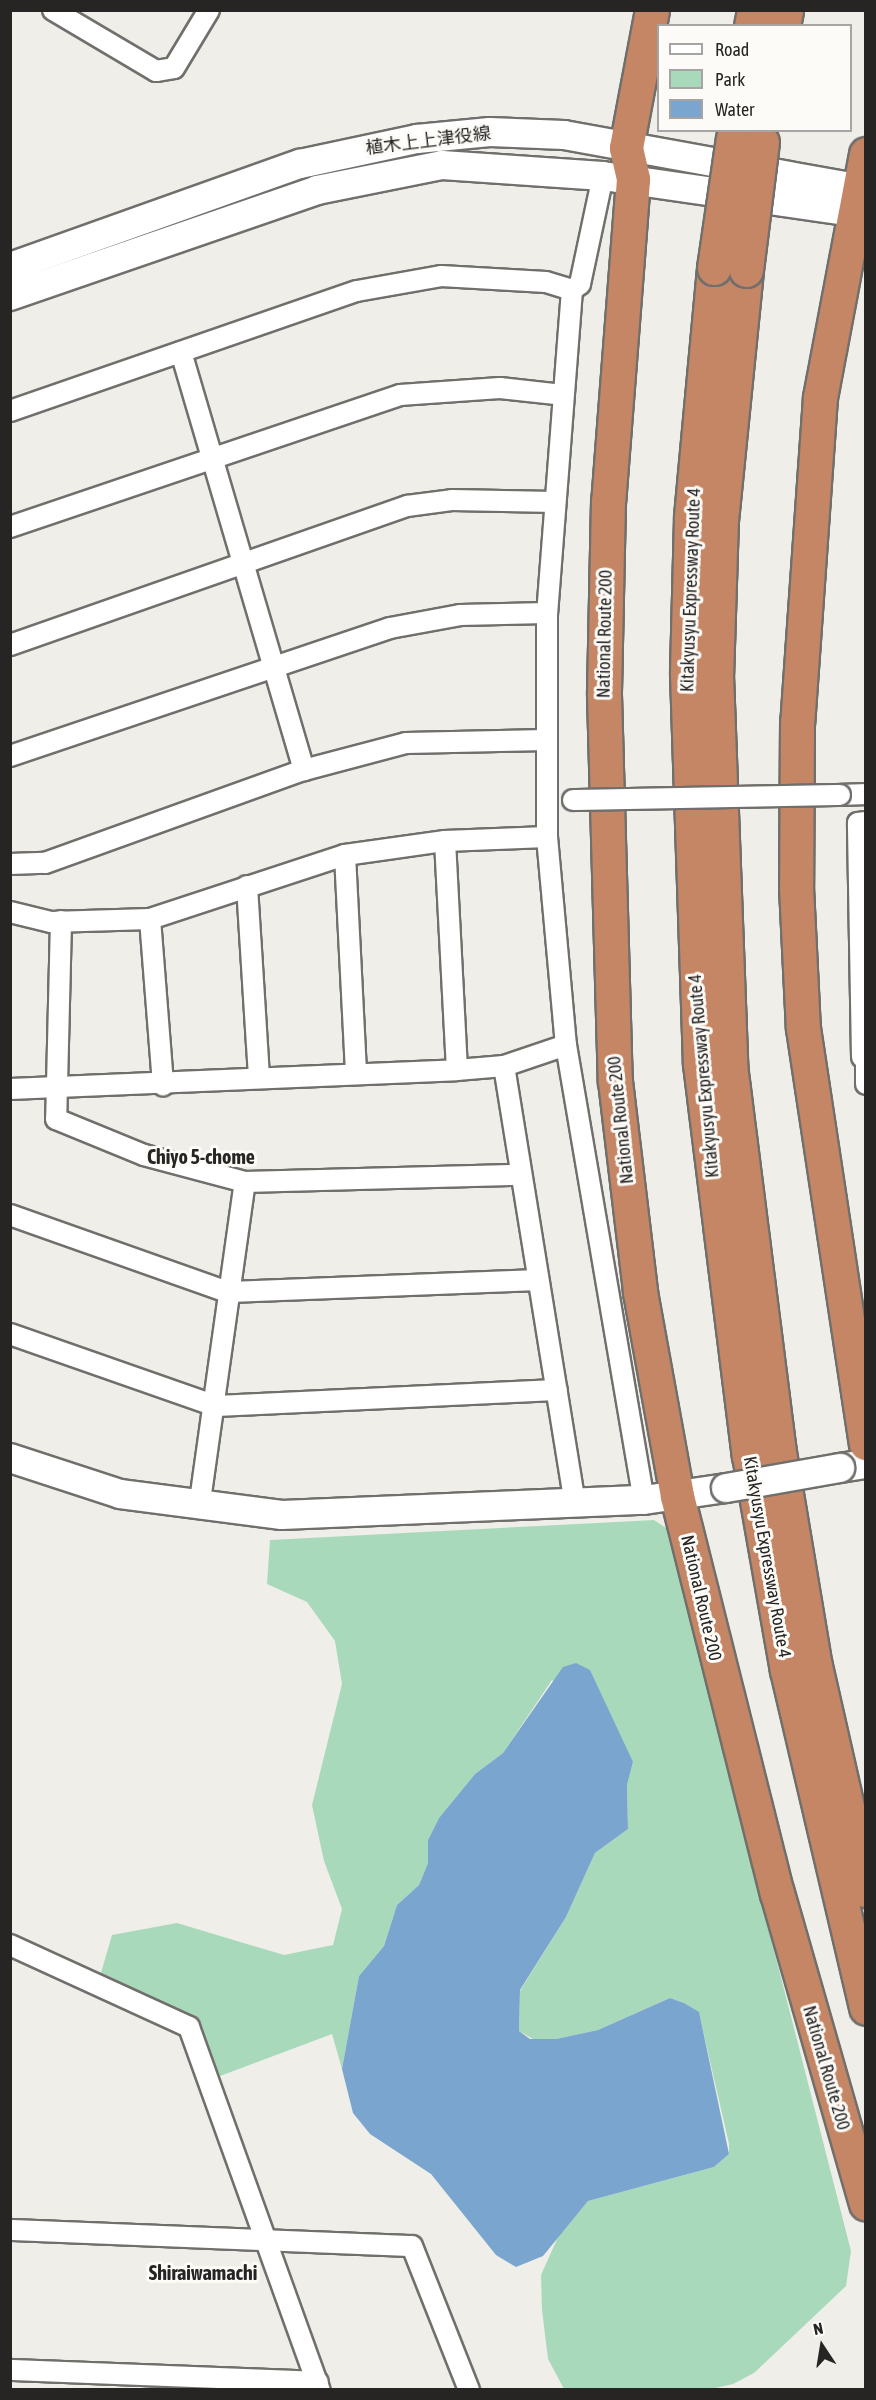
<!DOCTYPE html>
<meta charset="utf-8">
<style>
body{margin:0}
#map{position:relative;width:876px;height:2400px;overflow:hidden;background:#efeee9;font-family:"Asap Condensed","Noto Sans JP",sans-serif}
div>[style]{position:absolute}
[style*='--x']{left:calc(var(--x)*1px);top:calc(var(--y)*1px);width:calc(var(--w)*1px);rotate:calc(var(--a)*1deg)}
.green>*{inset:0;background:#a9d9bb}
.water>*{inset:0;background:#7aa5ce}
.roads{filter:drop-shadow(2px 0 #716f6c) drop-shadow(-2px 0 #716f6c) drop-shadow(0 2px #716f6c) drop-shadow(0 -2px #716f6c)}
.street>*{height:20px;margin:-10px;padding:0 10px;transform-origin:10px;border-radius:10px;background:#fff}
.secondary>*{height:28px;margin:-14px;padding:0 14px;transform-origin:14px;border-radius:14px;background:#fff}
.highway>*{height:33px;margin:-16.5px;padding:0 16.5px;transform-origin:16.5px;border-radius:16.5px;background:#c58665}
.bridges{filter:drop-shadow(2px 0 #716f6c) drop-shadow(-2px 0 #716f6c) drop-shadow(0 2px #716f6c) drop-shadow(0 -2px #716f6c)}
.street-bridge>*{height:20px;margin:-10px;padding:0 10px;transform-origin:10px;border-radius:10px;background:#fff}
.secondary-bridge>*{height:28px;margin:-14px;padding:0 14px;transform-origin:14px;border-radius:14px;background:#fff}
.highway-bridge>*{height:33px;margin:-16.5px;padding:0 16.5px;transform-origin:16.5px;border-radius:16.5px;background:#c58665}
span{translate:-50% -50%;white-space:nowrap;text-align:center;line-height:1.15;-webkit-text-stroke:6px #fdfbf7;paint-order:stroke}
.street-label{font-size:18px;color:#262524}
.neighbourhood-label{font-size:20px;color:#262524;font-weight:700}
.frame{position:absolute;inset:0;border:12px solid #262524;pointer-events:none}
.legend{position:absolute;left:657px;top:24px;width:195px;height:108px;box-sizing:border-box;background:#fdfbf7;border:2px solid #a7a5a3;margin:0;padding:8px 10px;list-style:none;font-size:18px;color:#262524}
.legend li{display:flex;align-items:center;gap:12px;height:30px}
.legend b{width:30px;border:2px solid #a7a5a3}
.north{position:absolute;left:792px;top:2316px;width:60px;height:60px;-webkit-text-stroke:4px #fdfbf7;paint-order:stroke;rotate:348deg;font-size:16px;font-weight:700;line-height:24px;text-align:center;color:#262524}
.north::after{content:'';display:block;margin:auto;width:21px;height:27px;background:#262524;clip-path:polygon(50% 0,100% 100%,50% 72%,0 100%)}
</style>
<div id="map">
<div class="green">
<i style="clip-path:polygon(654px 1520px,666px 1528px,851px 2251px,846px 2286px,754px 2373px,733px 2384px,711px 2389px,564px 2389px,548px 2359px,542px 2310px,541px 2275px,558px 2237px,588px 2201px,714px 2167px,729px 2154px,729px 2144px,699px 2013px,684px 2003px,670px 1998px,598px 2030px,556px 2039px,533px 2039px,519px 2031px,520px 1991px,566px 1917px,595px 1853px,628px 1829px,627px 1785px,633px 1762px,552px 1680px,503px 1753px,475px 1774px,439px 1818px,428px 1840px,428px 1863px,419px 1885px,397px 1905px,384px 1946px,359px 1976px,342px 2069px,332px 2034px,220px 2076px,193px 2018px,101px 1973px,112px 1935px,177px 1923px,284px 1955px,333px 1945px,342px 1909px,324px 1861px,312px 1805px,342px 1684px,335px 1641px,307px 1602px,267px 1584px,270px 1540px)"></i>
</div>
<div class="water">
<i style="clip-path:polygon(576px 1663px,590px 1670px,633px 1762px,627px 1785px,628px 1829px,595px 1853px,566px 1917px,520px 1990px,519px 2031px,530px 2039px,556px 2039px,598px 2030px,670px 1998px,684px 2003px,699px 2012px,729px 2154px,714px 2167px,588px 2201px,543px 2256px,516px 2267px,496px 2255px,431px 2174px,370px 2134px,353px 2113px,342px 2069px,359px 1976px,384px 1946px,397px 1905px,419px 1885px,428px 1863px,428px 1840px,439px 1818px,475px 1774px,503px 1753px,563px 1667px)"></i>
</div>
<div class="roads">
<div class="street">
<i style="--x:53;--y:10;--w:120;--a:30.6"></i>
<i style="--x:156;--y:71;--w:18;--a:-9"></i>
<i style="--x:174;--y:68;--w:68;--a:-58.9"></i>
<i style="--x:572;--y:290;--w:324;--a:94.4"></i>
<i style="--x:547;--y:613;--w:224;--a:90"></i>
<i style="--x:547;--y:837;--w:209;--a:84.8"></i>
<i style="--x:566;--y:1045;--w:462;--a:80.3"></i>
<i style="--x:572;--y:290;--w:10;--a:-37"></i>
<i style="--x:580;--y:284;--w:110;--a:-78"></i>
<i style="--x:181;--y:352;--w:436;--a:73.6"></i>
<i style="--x:10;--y:411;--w:367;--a:-19.1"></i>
<i style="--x:357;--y:291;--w:85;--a:-10.1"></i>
<i style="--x:441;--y:276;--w:105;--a:3.3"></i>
<i style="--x:546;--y:282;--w:27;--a:17"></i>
<i style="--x:10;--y:527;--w:412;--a:-18.7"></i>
<i style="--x:400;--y:395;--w:100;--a:-4"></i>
<i style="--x:500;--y:388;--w:63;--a:6.3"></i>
<i style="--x:10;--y:645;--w:421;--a:-19.3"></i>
<i style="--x:407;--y:506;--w:45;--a:-7.6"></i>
<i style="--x:452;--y:500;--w:103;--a:1.1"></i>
<i style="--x:10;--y:756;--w:401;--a:-18.6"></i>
<i style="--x:390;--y:628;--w:71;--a:-10.5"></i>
<i style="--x:460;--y:615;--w:87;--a:-1.3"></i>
<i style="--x:840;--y:795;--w:26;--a:-2"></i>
<i style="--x:445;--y:841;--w:229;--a:87"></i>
<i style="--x:345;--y:855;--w:219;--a:87.1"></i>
<i style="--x:10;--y:864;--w:35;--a:-2"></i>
<i style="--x:45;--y:863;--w:275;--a:-19.8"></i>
<i style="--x:304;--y:770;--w:106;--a:-14.8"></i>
<i style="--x:406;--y:743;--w:140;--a:-1.2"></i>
<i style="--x:247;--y:886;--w:190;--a:86.4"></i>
<i style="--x:10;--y:912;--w:42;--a:13.7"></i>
<i style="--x:51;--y:922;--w:99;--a:-1.7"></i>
<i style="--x:150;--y:919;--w:205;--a:-18.2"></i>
<i style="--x:345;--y:855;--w:101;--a:-8"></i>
<i style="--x:445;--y:841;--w:102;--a:-2.2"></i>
<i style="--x:150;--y:919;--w:167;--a:85.5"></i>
<i style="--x:61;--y:921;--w:198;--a:91.4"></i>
<i style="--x:56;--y:1119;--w:95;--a:22.2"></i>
<i style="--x:144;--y:1155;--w:105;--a:15"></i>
<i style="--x:245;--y:1182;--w:275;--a:-1.5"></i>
<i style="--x:866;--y:1056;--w:28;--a:90"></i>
<i style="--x:862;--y:1057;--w:234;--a:-91"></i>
<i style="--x:858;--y:823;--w:8;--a:-7"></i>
<i style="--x:504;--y:1066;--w:440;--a:80.8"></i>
<i style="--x:10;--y:1089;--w:447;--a:-2.4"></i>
<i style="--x:457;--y:1070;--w:47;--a:-4.9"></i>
<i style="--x:504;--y:1066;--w:65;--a:-18.7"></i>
<i style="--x:10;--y:1215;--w:230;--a:19.5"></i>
<i style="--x:227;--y:1292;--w:308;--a:-2.2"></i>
<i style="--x:10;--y:1334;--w:218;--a:19.3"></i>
<i style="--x:216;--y:1406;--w:341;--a:-2.7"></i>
<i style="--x:199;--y:1508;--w:329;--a:-82"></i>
<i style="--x:10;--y:1945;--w:197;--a:24.6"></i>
<i style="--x:189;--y:2027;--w:386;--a:70.2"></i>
<i style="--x:10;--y:2230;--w:402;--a:2.3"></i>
<i style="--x:412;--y:2246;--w:155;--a:68.4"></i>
<i style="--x:10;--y:2370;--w:308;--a:2.2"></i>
</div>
<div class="secondary">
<i style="--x:10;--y:267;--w:308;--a:-19.6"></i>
<i style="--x:300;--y:164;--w:120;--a:-12.1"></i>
<i style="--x:417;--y:139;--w:73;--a:-5.5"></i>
<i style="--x:490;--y:132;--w:74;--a:2.3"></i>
<i style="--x:564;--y:135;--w:307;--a:10.3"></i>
<i style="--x:10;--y:296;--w:325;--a:-19"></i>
<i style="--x:317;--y:190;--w:127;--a:-11.3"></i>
<i style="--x:442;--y:165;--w:161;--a:3.9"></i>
<i style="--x:603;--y:176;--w:266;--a:8.2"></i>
<i style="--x:10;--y:1458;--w:116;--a:18.1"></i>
<i style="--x:120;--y:1494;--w:163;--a:7.4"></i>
<i style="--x:282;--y:1515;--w:362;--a:-2.4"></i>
<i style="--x:644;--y:1500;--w:83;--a:-8.3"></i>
<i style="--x:840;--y:1468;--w:26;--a:-9"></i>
</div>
<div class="highway">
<i style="--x:652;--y:10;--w:140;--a:100.7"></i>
<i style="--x:626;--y:148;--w:32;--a:77"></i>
<i style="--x:633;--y:179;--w:323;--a:94.4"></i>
<i style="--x:608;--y:501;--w:194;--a:91.2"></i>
<i style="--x:604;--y:695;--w:386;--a:88.4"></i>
<i style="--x:615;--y:1081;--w:212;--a:83.2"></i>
<i style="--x:640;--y:1292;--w:207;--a:79.7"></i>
<i style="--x:677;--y:1496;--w:409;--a:75.9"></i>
<i style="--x:777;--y:1893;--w:323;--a:74"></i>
<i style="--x:751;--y:26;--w:16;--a:-79"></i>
<i style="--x:783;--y:26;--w:16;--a:-79"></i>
<i style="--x:866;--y:154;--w:247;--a:100.7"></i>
<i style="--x:820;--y:397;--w:326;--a:94"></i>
<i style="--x:797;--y:722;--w:165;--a:90.3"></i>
<i style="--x:796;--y:887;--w:141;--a:87.2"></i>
<i style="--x:803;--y:1028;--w:420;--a:81.4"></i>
<i style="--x:714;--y:268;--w:251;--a:95.3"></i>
<i style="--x:691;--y:518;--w:156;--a:91.5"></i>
<i style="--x:687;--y:674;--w:390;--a:88.1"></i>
<i style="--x:700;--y:1064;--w:394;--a:82.9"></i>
<i style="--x:749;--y:1455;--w:218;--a:80"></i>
<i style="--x:787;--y:1670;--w:347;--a:76.8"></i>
<i style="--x:746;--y:270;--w:250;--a:95.7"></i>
<i style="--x:721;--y:519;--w:156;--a:91.8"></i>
<i style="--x:716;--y:675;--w:390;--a:87.9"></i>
<i style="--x:730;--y:1065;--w:384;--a:82.8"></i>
<i style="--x:778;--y:1446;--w:223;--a:80.5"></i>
<i style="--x:815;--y:1666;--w:230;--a:77.2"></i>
</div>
</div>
<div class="bridges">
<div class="street-bridge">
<i style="--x:573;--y:800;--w:267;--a:-1.1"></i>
</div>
<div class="secondary-bridge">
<i style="--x:726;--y:1488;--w:116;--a:-10"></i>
</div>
<div class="highway-bridge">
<i style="--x:714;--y:268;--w:132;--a:-81.7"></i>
<i style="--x:746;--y:270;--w:129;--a:-82.9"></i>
</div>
</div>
<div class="street-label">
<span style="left:428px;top:141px;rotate:-7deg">植木上上津役線</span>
<span style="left:691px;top:590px;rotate:-88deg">Kitakyusyu Expressway Route 4</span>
<span style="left:605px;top:634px;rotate:-89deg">National Route 200</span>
<span style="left:704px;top:1076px;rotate:-95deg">Kitakyusyu Expressway Route 4</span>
<span style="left:621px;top:1120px;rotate:-96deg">National Route 200</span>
<span style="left:767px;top:1557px;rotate:80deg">Kitakyusyu Expressway Route 4</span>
<span style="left:701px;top:1598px;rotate:77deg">National Route 200</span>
<span style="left:826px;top:2068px;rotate:74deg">National Route 200</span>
</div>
<div class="neighbourhood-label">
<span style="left:201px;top:1156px">Chiyo 5-chome</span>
<span style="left:203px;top:2272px">Shiraiwamachi</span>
</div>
<div class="frame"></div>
<ul class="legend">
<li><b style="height:8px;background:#fff"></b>Road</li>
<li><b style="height:16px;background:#a9d9bb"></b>Park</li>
<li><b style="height:16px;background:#7aa5ce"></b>Water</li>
</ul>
<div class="north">N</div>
</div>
